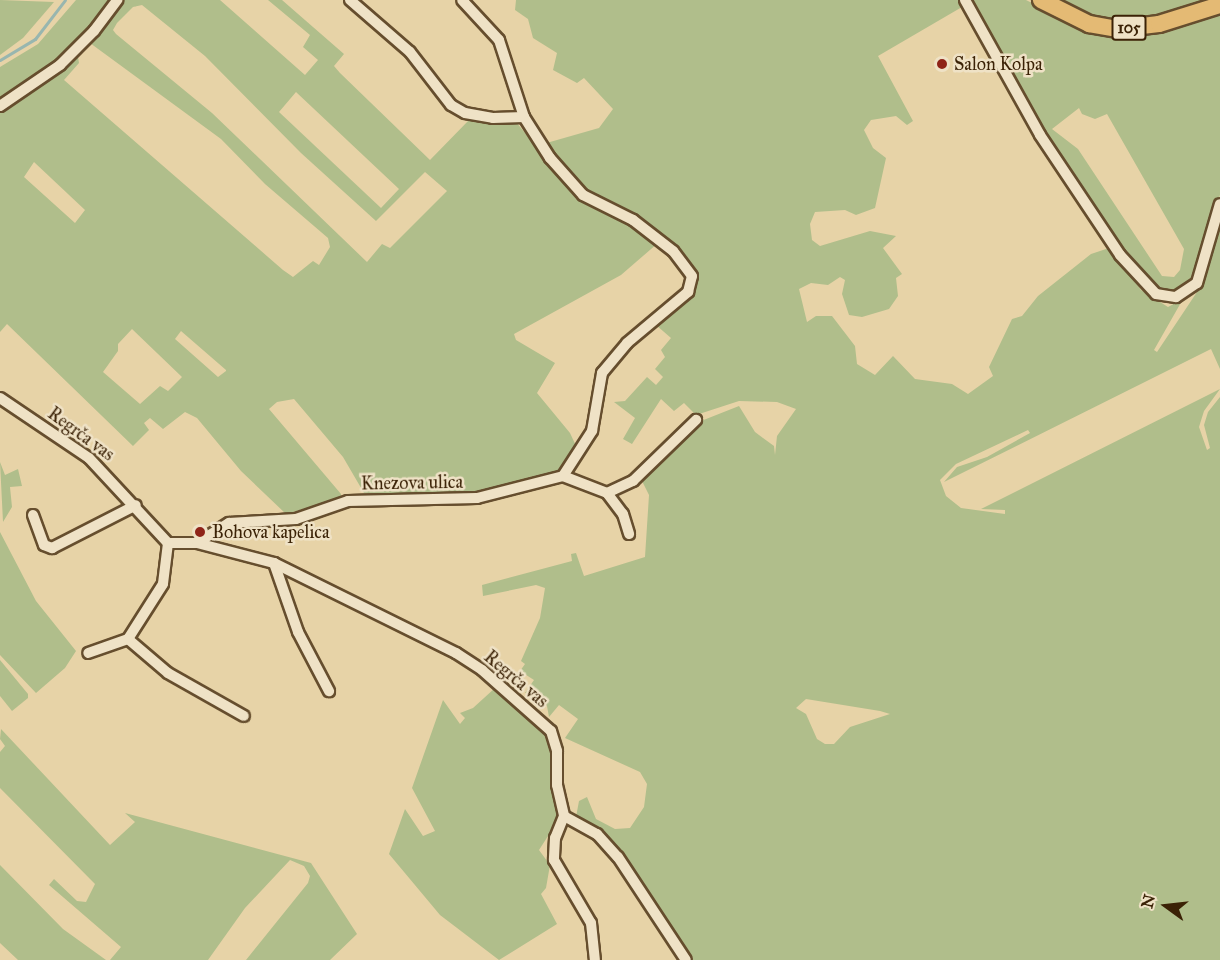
<!DOCTYPE html>
<meta charset="utf-8">
<style>
body{margin:0}
#map{position:relative;width:1220px;height:960px;overflow:hidden;background:#e7d3a7;font-family:"IM FELL Great Primer",serif}
div>[style]{position:absolute}
[style*='--x']{left:calc(var(--x)*1px);top:calc(var(--y)*1px);width:calc(var(--w)*1px);rotate:calc(var(--a)*1deg)}
.green>*{inset:0;background:#b0be8b}
.stream>*{height:3px;margin:-1.5px;padding:0 1.5px;transform-origin:1.5px;border-radius:1.5px;background:#98b6af}
.roads{filter:drop-shadow(2px 0 #664e2e) drop-shadow(-2px 0 #664e2e) drop-shadow(0 2px #664e2e) drop-shadow(0 -2px #664e2e)}
.street>*{height:10px;margin:-5px;padding:0 5px;transform-origin:5px;border-radius:5px;background:#efe2c6}
.primary>*{height:16px;margin:-8px;padding:0 8px;transform-origin:8px;border-radius:8px;background:#e4ba74}
.dots>*{width:16px;height:16px;translate:-50% -50%;box-sizing:border-box;border:3px solid #efe2c6;border-radius:50%}
span{translate:-50% -50%;white-space:nowrap;text-align:center;line-height:1.15;-webkit-text-stroke:5px #efe2c6;paint-order:stroke}
.shield-label span{padding:2px 4px;background:#efe2c6;border:2px solid;border-radius:4px;-webkit-text-stroke-width:0}
.shield-label{font-size:16px;color:#3b2206;font-weight:700}
.poi-label{font-size:18px;color:#3b2206}
.left{translate:0 -50%;text-align:left}
.street-label{font-size:18px;color:#3b2206}
.north{position:absolute;left:1136px;top:876px;width:60px;height:60px;-webkit-text-stroke:4px #efe2c6;paint-order:stroke;rotate:285deg;font-size:16px;font-weight:700;line-height:24px;text-align:center;color:#3b2206}
.north::after{content:'';display:block;margin:auto;width:21px;height:27px;background:#3b2206;clip-path:polygon(50% 0,100% 100%,50% 72%,0 100%)}
</style>
<div id="map">
<div class="green">
<i style="clip-path:polygon(0 0,54px 2px,23px 38px,0 55px)"></i>
<i style="clip-path:polygon(76px 0,111px 0,63px 56px,0 100px,0 67px,38px 44px)"></i>
<i style="clip-path:polygon(evenodd,124px 0,220px 0,305px 75px,318px 60px,303px 47px,310px 35px,268px 0,282px 0,344px 54px,334px 66px,340px 73px,430px 160px,470px 119px,494px 124px,516px 122px,573px 191px,637px 226px,658px 243px,621px 275px,514px 334px,516px 340px,555px 363px,537px 393px,570px 433px,577px 448px,569px 463px,556px 475px,468px 495px,364px 493px,343px 457px,294px 399px,277px 402px,269px 409px,341px 494px,341px 498px,286px 514px,241px 471px,197px 418px,185px 412px,163px 429px,150px 418px,144px 423px,149px 430px,133px 446px,7px 324px,0 332px,0 113px,60px 74px,78px 57px,79px 63px,64px 80px,283px 270px,293px 277px,313px 261px,319px 265px,330px 247px,328px 238px,265px 184px,221px 139px,90px 43px,124px 0,142px 5px,205px 56px,301px 153px,376px 221px,425px 172px,447px 191px,390px 248px,382px 244px,367px 262px,212px 113px,116px 34px,113px 30px,117px 23px,133px 7px,142px 5px,124px 0,296px 92px,399px 189px,381px 208px,279px 112px,296px 92px,124px 0,34px 162px,85px 210px,75px 223px,24px 177px,34px 162px,124px 0,132px 329px,182px 377px,168px 391px,160px 386px,140px 404px,103px 372px,118px 351px,118px 344px,132px 329px,124px 0,181px 331px,226px 370px,226px 371px,218px 377px,175px 339px,181px 331px)"></i>
<i style="clip-path:polygon(evenodd,516px 0,959px 0,962px 7px,878px 56px,913px 121px,907px 125px,896px 116px,871px 120px,864px 130px,873px 148px,886px 158px,875px 208px,856px 215px,845px 210px,815px 212px,810px 224px,812px 240px,820px 246px,870px 231px,896px 236px,883px 248px,902px 274px,896px 278px,898px 296px,889px 309px,862px 317px,849px 315px,842px 294px,845px 280px,840px 277px,828px 285px,811px 283px,799px 289px,807px 322px,816px 316px,832px 316px,855px 346px,857px 364px,875px 375px,893px 356px,915px 379px,952px 384px,968px 394px,993px 376px,989px 367px,1012px 319px,1022px 316px,1038px 296px,1091px 254px,1112px 247px,1141px 290px,1168px 307px,1183px 299px,1154px 350px,1157px 352px,1205px 280px,1220px 219px,1220px 369px,1211px 349px,944px 482px,957px 467px,987px 457px,1030px 433px,1028px 430px,956px 464px,940px 480px,946px 496px,961px 508px,1005px 514px,1005px 510px,981px 509px,1220px 389px,1204px 411px,1199px 427px,1207px 450px,1210px 448px,1204px 425px,1208px 412px,1220px 397px,1220px 960px,689px 960px,633px 867px,576px 817px,579px 801px,587px 797px,596px 819px,615px 829px,630px 828px,644px 807px,647px 784px,640px 772px,565px 738px,578px 719px,559px 705px,549px 717px,547px 706px,536px 695px,525px 693px,534px 680px,520px 671px,525px 664px,521px 661px,540px 618px,545px 588px,536px 585px,483px 596px,482px 585px,572px 561px,571px 554px,576px 553px,584px 576px,645px 557px,649px 495px,641px 479px,696px 423px,739px 406px,755px 432px,774px 446px,775px 455px,777px 436px,796px 409px,777px 402px,739px 401px,696px 415px,684px 403px,674px 411px,661px 399px,632px 444px,623px 439px,635px 418px,614px 402px,625px 401px,647px 377px,656px 385px,663px 377px,655px 369px,665px 357px,661px 350px,671px 338px,656px 325px,692px 296px,698px 282px,688px 263px,584px 192px,543px 144px,599px 128px,613px 109px,584px 78px,577px 83px,553px 70px,557px 53px,533px 38px,528px 19px,515px 10px,516px 0,806px 699px,880px 711px,890px 714px,850px 727px,834px 744px,825px 744px,817px 739px,806px 714px,796px 708px,806px 699px)"></i>
<i style="clip-path:polygon(evenodd,968px 0,1026px 0,1074px 24px,1220px 12px,1220px 195px,1190px 285px,1174px 294px,1157px 289px,1130px 265px,1044px 136px,968px 0,1079px 108px,1082px 114px,1095px 119px,1107px 114px,1184px 249px,1180px 270px,1174px 277px,1162px 276px,1078px 149px,1052px 129px,1079px 108px)"></i>
<i style="clip-path:polygon(1051px 0,1217px 0,1125px 23px,1101px 21px)"></i>
<i style="clip-path:polygon(0 462px,5px 475px,18px 469px,22px 486px,10px 487px,12px 507px,3px 522px)"></i>
<i style="clip-path:polygon(0 532px,36px 601px,76px 651px,65px 668px,36px 693px,0 655px)"></i>
<i style="clip-path:polygon(0 660px,28px 694px,28px 698px,12px 711px,0 696px)"></i>
<i style="clip-path:polygon(495px 688px,540px 728px,550px 743px,561px 816px,539px 850px,550px 865px,546px 888px,541px 894px,557px 924px,499px 960px,440px 915px,389px 854px,405px 809px,423px 836px,435px 831px,412px 788px,443px 700px,460px 724px,465px 718px,460px 713px,473px 708px)"></i>
<i style="clip-path:polygon(1px 729px,110px 845px,135px 822px,125px 813px,311px 863px,357px 934px,330px 960px,246px 960px,308px 883px,310px 876px,304px 866px,290px 860px,245px 908px,208px 960px,110px 960px,121px 947px,49px 885px,54px 879px,77px 901px,86px 902px,95px 884px,0 788px,0 752px,5px 746px,0 739px)"></i>
<i style="clip-path:polygon(0 865px,63px 929px,106px 960px,18px 960px,0 943px)"></i>
</div>
<div class="stream">
<i style="--x:0;--y:60;--w:41;--a:-31"></i>
<i style="--x:35;--y:39;--w:49;--a:-52.4"></i>
</div>
<div class="roads">
<div class="street">
<i style="--x:350;--y:0;--w:79;--a:40.9"></i>
<i style="--x:410;--y:52;--w:67;--a:52.3"></i>
<i style="--x:451;--y:105;--w:16;--a:30"></i>
<i style="--x:465;--y:113;--w:28;--a:10"></i>
<i style="--x:493;--y:118;--w:31;--a:-2"></i>
<i style="--x:965;--y:0;--w:154;--a:60.9"></i>
<i style="--x:1040;--y:135;--w:144;--a:56.3"></i>
<i style="--x:1120;--y:255;--w:53;--a:47.3"></i>
<i style="--x:1156;--y:294;--w:20;--a:9"></i>
<i style="--x:1176;--y:297;--w:25;--a:-34"></i>
<i style="--x:1197;--y:283;--w:82;--a:-73.8"></i>
<i style="--x:0;--y:106;--w:73;--a:-34.3"></i>
<i style="--x:60;--y:65;--w:48;--a:-45"></i>
<i style="--x:94;--y:31;--w:39;--a:-53"></i>
<i style="--x:0;--y:398;--w:107;--a:34"></i>
<i style="--x:89;--y:458;--w:116;--a:47.1"></i>
<i style="--x:168;--y:543;--w:41;--a:97"></i>
<i style="--x:163;--y:584;--w:65;--a:122.5"></i>
<i style="--x:128;--y:639;--w:42;--a:160.7"></i>
<i style="--x:563;--y:476;--w:47;--a:21.1"></i>
<i style="--x:607;--y:493;--w:26;--a:53"></i>
<i style="--x:623;--y:514;--w:21;--a:73"></i>
<i style="--x:607;--y:493;--w:29;--a:-25"></i>
<i style="--x:633;--y:481;--w:88;--a:-44.1"></i>
<i style="--x:33;--y:515;--w:32;--a:70"></i>
<i style="--x:44;--y:545;--w:9;--a:21"></i>
<i style="--x:52;--y:548;--w:94;--a:-27.1"></i>
<i style="--x:168;--y:543;--w:29;--a:0"></i>
<i style="--x:197;--y:543;--w:80;--a:14.6"></i>
<i style="--x:274;--y:563;--w:203;--a:26.3"></i>
<i style="--x:456;--y:653;--w:31;--a:33"></i>
<i style="--x:482;--y:670;--w:92;--a:41.5"></i>
<i style="--x:551;--y:731;--w:21;--a:73"></i>
<i style="--x:557;--y:751;--w:34;--a:90"></i>
<i style="--x:557;--y:785;--w:32;--a:77"></i>
<i style="--x:197;--y:543;--w:38;--a:-32"></i>
<i style="--x:229;--y:523;--w:67;--a:-3.4"></i>
<i style="--x:296;--y:519;--w:55;--a:-19.1"></i>
<i style="--x:348;--y:501;--w:129;--a:-1.3"></i>
<i style="--x:477;--y:498;--w:89;--a:-14.3"></i>
<i style="--x:563;--y:476;--w:54;--a:-57.2"></i>
<i style="--x:592;--y:431;--w:59;--a:-80.2"></i>
<i style="--x:602;--y:373;--w:39;--a:-50"></i>
<i style="--x:627;--y:343;--w:80;--a:-39.9"></i>
<i style="--x:688;--y:292;--w:16;--a:-76"></i>
<i style="--x:692;--y:276;--w:31;--a:-127"></i>
<i style="--x:673;--y:251;--w:51;--a:-142.2"></i>
<i style="--x:633;--y:220;--w:56;--a:-153.4"></i>
<i style="--x:583;--y:195;--w:50;--a:-131.7"></i>
<i style="--x:550;--y:158;--w:49;--a:-122.4"></i>
<i style="--x:524;--y:117;--w:81;--a:-108"></i>
<i style="--x:499;--y:40;--w:54;--a:-132.8"></i>
<i style="--x:274;--y:563;--w:73;--a:70.8"></i>
<i style="--x:298;--y:632;--w:67;--a:62.3"></i>
<i style="--x:128;--y:639;--w:52;--a:40.4"></i>
<i style="--x:168;--y:673;--w:87;--a:29.5"></i>
<i style="--x:564;--y:816;--w:38;--a:29"></i>
<i style="--x:597;--y:834;--w:31;--a:48"></i>
<i style="--x:618;--y:857;--w:123;--a:56.6"></i>
<i style="--x:564;--y:816;--w:24;--a:112"></i>
<i style="--x:555;--y:838;--w:22;--a:93"></i>
<i style="--x:554;--y:860;--w:73;--a:59.6"></i>
<i style="--x:591;--y:923;--w:37;--a:84"></i>
</div>
<div class="primary">
<i style="--x:1041;--y:0;--w:54;--a:26.6"></i>
<i style="--x:1089;--y:24;--w:28;--a:10"></i>
<i style="--x:1117;--y:29;--w:42;--a:-6.8"></i>
<i style="--x:1159;--y:24;--w:64;--a:-17.3"></i>
</div>
</div>
<div class="dots">
<i style="left:942px;top:64px;background:#8f2418"></i>
<i style="left:200px;top:532px;background:#8f2418"></i>
</div>
<div class="shield-label">
<span style="left:1129px;top:28px">105</span>
</div>
<div class="poi-label">
<span class="left" style="left:954px;top:64px">Salon Kolpa</span>
<span class="left" style="left:212px;top:532px">Bohova kapelica</span>
</div>
<div class="street-label">
<span style="left:81px;top:434px;rotate:36deg">Regrča vas</span>
<span style="left:412px;top:483px;rotate:-1deg">Knezova ulica</span>
<span style="left:516px;top:679px;rotate:40deg">Regrča vas</span>
</div>
<div class="north">N</div>
</div>
